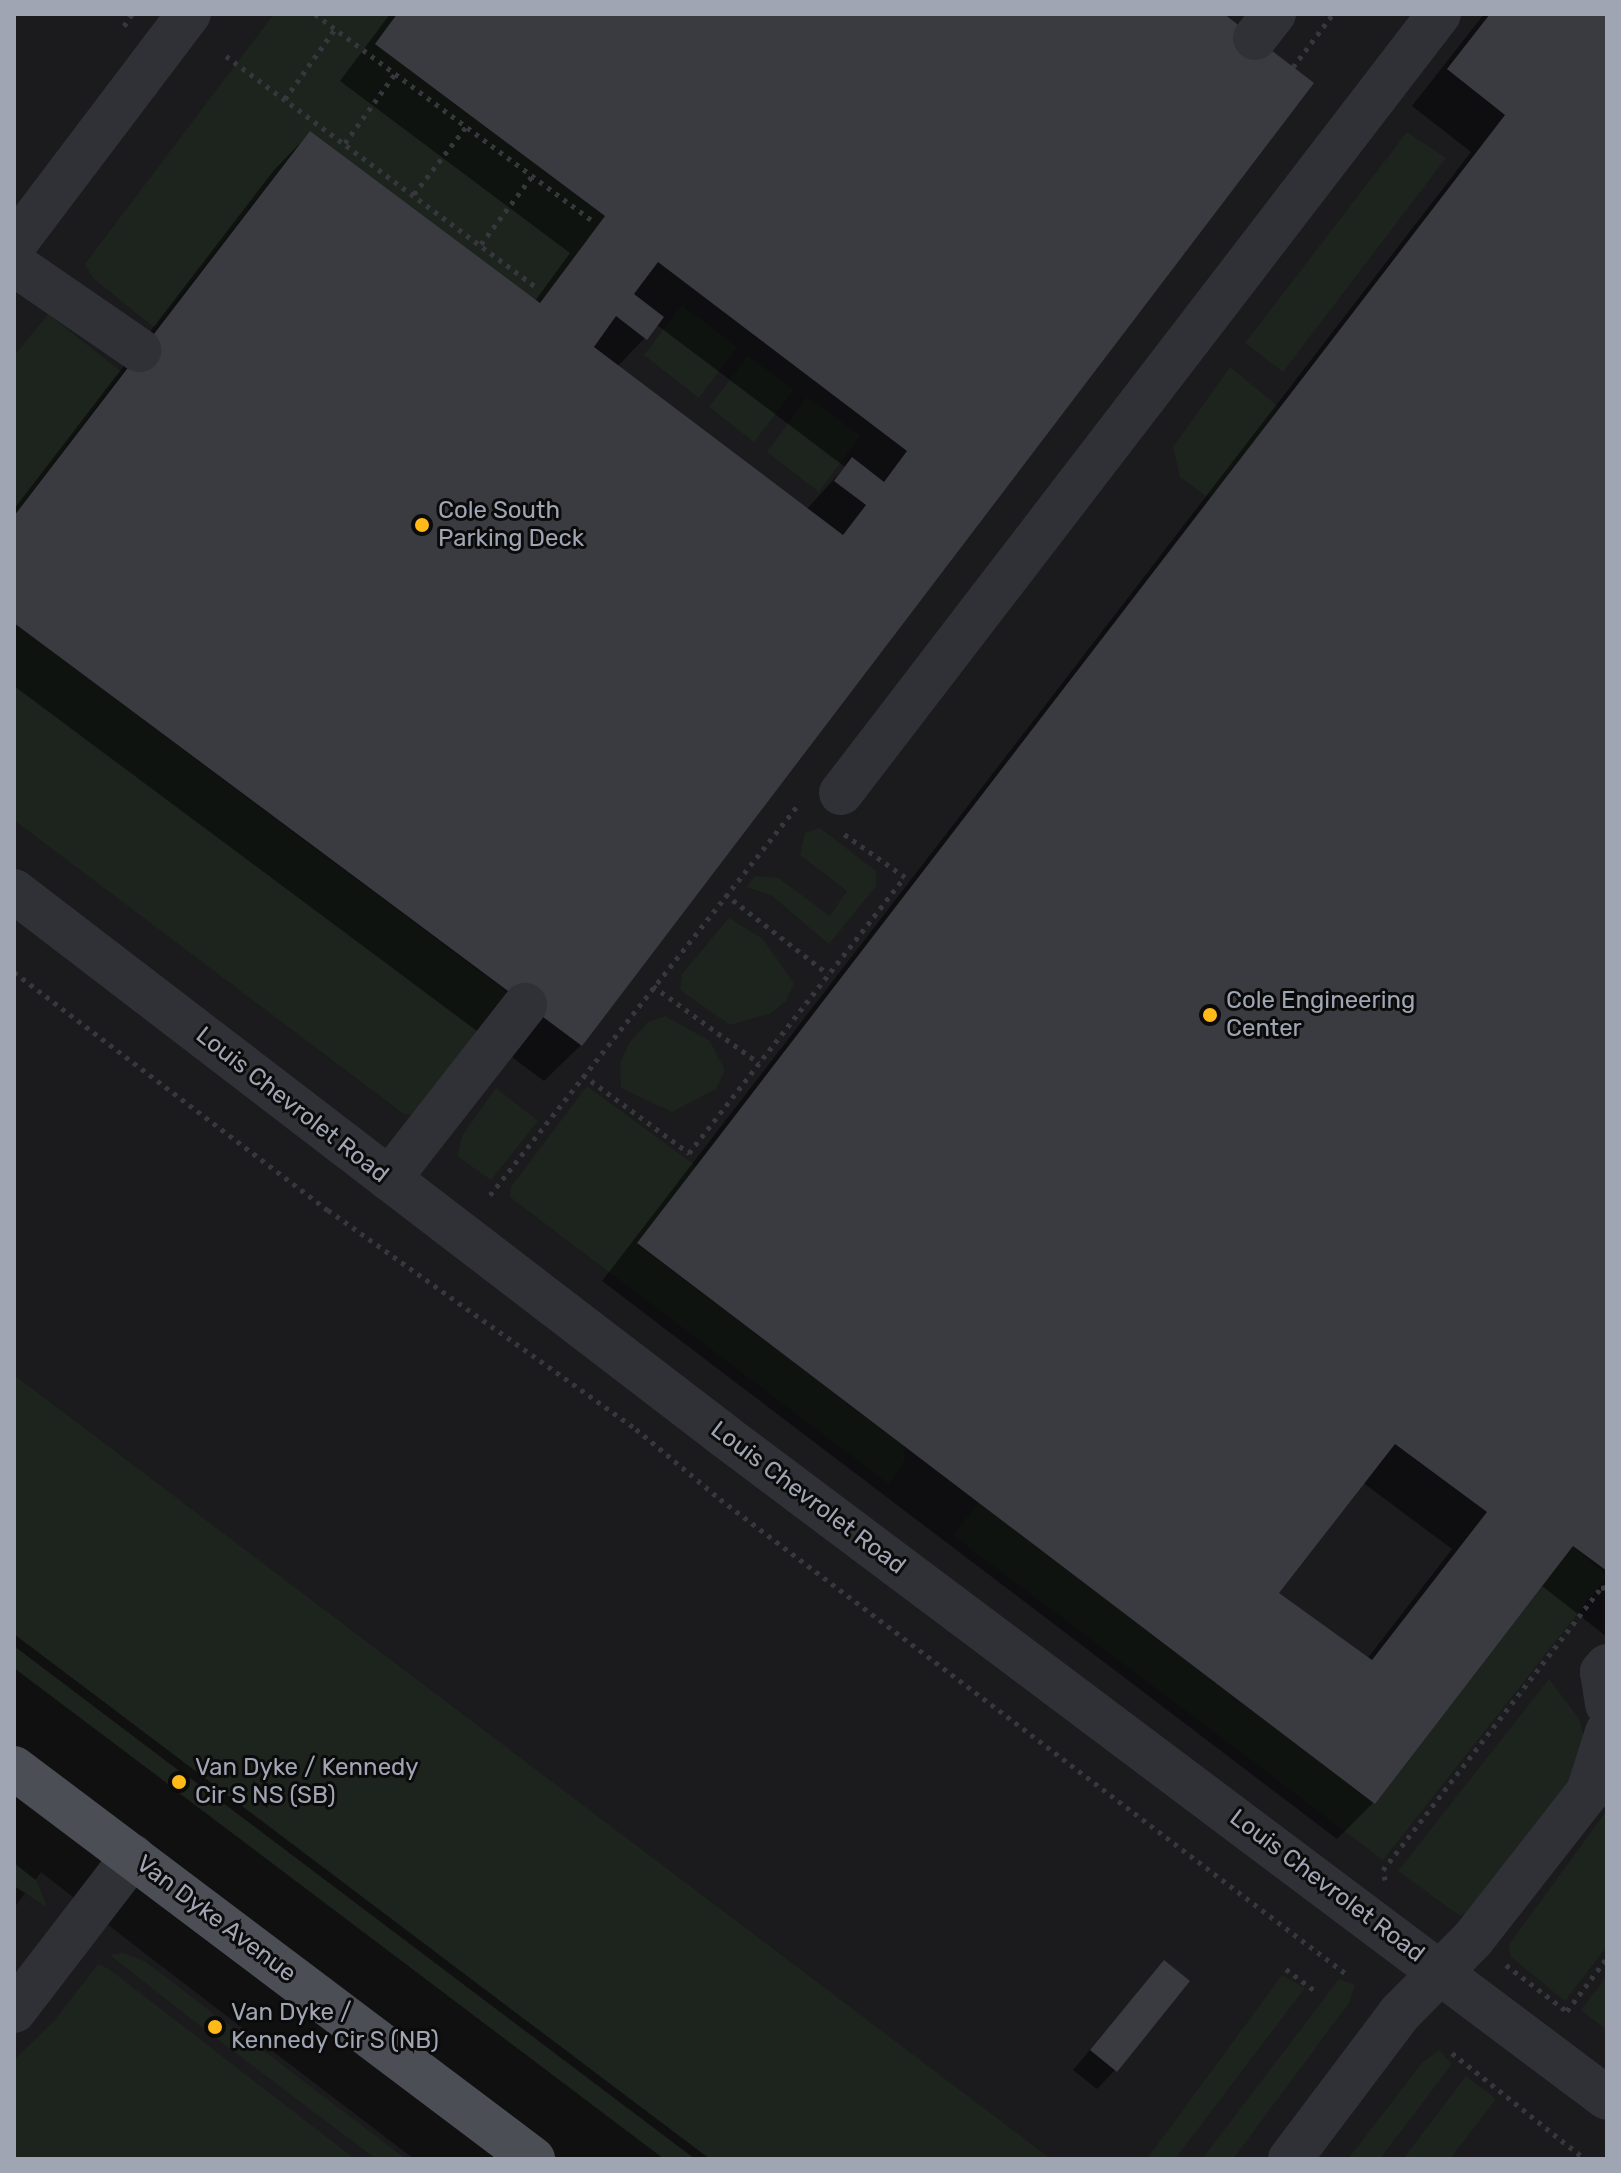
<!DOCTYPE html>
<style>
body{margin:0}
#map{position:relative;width:1621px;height:2173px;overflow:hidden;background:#101011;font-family:Rubik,sans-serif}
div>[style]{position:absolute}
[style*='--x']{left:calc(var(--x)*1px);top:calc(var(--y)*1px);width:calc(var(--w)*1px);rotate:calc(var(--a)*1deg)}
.built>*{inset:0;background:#1b1b1e}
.green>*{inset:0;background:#1c241d}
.shadow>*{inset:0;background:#0007}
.building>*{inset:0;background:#3a3b41}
.path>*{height:5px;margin-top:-2.5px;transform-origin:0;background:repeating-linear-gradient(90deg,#36383d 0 4px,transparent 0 10px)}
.minor>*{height:44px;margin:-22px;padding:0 22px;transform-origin:22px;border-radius:22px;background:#303136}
.major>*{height:44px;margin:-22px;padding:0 22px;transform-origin:22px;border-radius:22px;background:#4c4e56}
.dots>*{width:22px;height:22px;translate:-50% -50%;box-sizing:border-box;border:4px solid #0b0b0c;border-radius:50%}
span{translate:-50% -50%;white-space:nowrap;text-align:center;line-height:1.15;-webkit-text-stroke:6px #0b0b0c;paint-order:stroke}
.poi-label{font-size:24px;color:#9fa5b3}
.left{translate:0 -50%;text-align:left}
.street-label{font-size:24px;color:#9fa5b3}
.frame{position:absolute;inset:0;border:16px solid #9fa5b3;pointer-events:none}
</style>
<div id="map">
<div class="built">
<i style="clip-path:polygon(14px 14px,1607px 14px,1607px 2159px,710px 2159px,14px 1634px)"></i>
<i style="clip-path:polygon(41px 1872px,143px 1952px,414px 2159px,14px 2159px,14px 1908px)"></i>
</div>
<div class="green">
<i style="clip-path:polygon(274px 14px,397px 14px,376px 44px,605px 216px,540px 303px,310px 131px,155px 328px,93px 278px,85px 264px)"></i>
<i style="clip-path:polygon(1407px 132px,1446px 158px,1283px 372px,1245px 343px)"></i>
<i style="clip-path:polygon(682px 305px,737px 347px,699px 398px,644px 355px)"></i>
<i style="clip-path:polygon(48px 314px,122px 372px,14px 516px,14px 356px)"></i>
<i style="clip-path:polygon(748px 356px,794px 390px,754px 442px,709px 407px)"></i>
<i style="clip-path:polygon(1230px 367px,1280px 408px,1210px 499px,1180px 477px,1173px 447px)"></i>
<i style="clip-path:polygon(807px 397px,860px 436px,819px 492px,767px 452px)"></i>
<i style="clip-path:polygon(14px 623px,507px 992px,415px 1114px,404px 1114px,14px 820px)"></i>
<i style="clip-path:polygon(820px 828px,876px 871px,876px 886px,829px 944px,771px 895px,746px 887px,755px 876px,778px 878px,830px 916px,847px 891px,800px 855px,805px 833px)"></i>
<i style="clip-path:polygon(729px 918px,763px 939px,794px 983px,786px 1001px,771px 1013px,730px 1025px,680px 990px,682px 974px)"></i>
<i style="clip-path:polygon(665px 1016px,710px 1041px,725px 1070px,716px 1089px,672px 1112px,621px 1088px,620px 1063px,630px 1042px,648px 1022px)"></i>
<i style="clip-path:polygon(587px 1086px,696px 1166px,637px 1244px,904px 1446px,904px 1461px,889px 1484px,510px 1197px,511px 1187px)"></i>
<i style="clip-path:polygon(496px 1088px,538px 1121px,491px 1180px,457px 1156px,462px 1136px)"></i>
<i style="clip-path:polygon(14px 1375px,1051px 2159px,710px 2159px,14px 1634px)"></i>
<i style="clip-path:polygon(979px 1503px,1375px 1804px,1573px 1546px,1607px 1576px,1383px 1860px,953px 1535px)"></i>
<i style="clip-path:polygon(14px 1646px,182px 1773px,172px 1787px,14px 1668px)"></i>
<i style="clip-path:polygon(1549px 1679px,1579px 1719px,1586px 1743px,1580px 1768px,1473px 1909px,1460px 1916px,1398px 1871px)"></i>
<i style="clip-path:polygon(190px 1778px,695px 2159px,664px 2159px,179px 1793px)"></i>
<i style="clip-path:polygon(1607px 1810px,1607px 1946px,1565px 2001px,1511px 1957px,1508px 1946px)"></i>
<i style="clip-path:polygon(14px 1863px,37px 1881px,47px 1907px,14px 1886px)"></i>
<i style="clip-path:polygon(124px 1953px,146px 1962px,214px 2014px,204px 2029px,110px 1955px)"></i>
<i style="clip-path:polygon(98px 1964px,109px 1969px,355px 2159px,14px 2159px,14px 2060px,54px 2021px)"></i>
<i style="clip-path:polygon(1282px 1975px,1305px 1988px,1175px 2159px,1147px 2159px)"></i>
<i style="clip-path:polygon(1607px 1976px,1607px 2030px,1581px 2010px)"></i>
<i style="clip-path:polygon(1339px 1979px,1355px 1985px,1349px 2003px,1233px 2159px,1202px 2159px)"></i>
<i style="clip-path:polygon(223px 2020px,406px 2159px,376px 2159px,212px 2035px)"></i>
<i style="clip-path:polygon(1439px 2050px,1452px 2064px,1380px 2159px,1348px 2159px,1422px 2063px)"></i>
<i style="clip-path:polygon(1466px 2076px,1496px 2099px,1450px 2159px,1403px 2159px)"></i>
</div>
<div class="shadow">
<i style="clip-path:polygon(evenodd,390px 14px,1221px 14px,581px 1045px,544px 1081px,14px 686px,14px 509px,274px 170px,310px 133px,535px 301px,570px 253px,340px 81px,390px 14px,657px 325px,845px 467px,806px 510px,617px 367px,657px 325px)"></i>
<i style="clip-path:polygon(evenodd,1484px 14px,1607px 14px,1607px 1637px,1541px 1585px,1373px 1803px,1337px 1839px,602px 1281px,1471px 152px,1412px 106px,1484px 14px,1362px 1482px,1452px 1549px,1367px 1659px,1276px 1593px,1362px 1482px)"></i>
<i style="clip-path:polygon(1164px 1962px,1115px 2070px,1097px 2089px,1073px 2070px)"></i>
</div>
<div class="building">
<i style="clip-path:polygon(evenodd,397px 14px,1224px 14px,1314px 83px,582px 1046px,14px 623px,14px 516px,310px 131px,540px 303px,605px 216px,375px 44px,397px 14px,658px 262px,907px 451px,884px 482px,852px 457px,834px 481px,866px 505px,843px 535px,594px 347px,616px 316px,647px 340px,664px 317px,634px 294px,658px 262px)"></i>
<i style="clip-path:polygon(evenodd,1490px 14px,1607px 14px,1607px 1571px,1573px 1546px,1375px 1804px,637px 1243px,1505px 115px,1447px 69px,1490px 14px,1395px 1444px,1487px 1512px,1372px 1660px,1279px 1593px,1395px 1444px)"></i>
<i style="clip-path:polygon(1164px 1960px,1190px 1981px,1117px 2072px,1090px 2050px)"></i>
</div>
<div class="path">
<i style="--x:315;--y:14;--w:344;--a:36.7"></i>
<i style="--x:124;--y:26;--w:14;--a:-56"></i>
<i style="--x:226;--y:56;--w:387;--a:36.7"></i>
<i style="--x:1293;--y:67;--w:66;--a:-53"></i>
<i style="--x:285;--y:99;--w:86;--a:-54.5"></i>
<i style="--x:345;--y:143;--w:85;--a:-54.1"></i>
<i style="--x:414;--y:194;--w:85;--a:-52.2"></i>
<i style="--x:481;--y:244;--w:85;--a:-53.1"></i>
<i style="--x:725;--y:894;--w:130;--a:37.8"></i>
<i style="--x:14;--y:972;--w:394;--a:37.2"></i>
<i style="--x:328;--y:1210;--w:378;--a:35.4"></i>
<i style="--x:636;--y:1429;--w:109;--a:39.8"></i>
<i style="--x:720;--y:1499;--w:789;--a:37.17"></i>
<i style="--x:653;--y:986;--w:131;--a:36"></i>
<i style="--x:583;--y:1075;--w:132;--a:36.3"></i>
<i style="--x:689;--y:1153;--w:350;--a:-52"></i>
<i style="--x:905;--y:877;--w:75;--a:-144.8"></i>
<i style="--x:490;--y:1195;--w:500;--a:-51.7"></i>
<i style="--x:1385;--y:1880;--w:10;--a:-101"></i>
<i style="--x:1383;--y:1870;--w:356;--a:-52.3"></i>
<i style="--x:1601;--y:1588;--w:6;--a:-9"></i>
<i style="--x:1506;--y:1965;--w:78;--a:37.2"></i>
<i style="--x:1286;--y:1969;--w:38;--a:37"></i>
<i style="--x:1567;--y:2011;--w:66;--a:-53"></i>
<i style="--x:1452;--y:2053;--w:170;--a:38.6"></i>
</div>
<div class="minor">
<i style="--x:1255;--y:38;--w:31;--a:-52"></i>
<i style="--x:14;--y:245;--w:290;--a:-52.9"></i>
<i style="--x:14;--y:264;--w:152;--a:34.5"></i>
<i style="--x:841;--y:793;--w:982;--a:-52.49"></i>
<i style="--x:14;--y:891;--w:897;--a:37.48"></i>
<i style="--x:726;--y:1437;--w:1101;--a:36.88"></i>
<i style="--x:389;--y:1179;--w:221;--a:-52"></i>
<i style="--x:1607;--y:1666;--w:8;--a:130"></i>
<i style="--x:1602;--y:1672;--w:33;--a:81"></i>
<i style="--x:14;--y:2011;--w:195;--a:-52.5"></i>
<i style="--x:1290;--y:2159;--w:183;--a:-53"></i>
<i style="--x:1400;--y:2013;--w:104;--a:-45.4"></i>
<i style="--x:1473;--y:1939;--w:187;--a:-52"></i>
<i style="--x:1588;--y:1792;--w:63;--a:-72.4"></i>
</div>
<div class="major">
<i style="--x:14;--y:1768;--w:650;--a:36.99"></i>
</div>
<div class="dots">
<i style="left:422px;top:525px;background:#ffba1a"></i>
<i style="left:1210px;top:1015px;background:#ffba1a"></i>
<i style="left:179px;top:1782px;background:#ffba1a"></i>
<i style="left:215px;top:2027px;background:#ffba1a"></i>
</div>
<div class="poi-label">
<span class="left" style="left:438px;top:525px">Cole South<br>Parking Deck</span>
<span class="left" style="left:1226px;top:1015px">Cole Engineering<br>Center</span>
<span class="left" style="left:195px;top:1782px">Van Dyke / Kennedy<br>Cir S NS (SB)</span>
<span class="left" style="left:231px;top:2027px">Van Dyke /<br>Kennedy Cir S (NB)</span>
</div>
<div class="street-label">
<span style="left:292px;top:1105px;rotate:38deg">Louis Chevrolet Road</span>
<span style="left:808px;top:1498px;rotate:37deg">Louis Chevrolet Road</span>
<span style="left:1327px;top:1886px;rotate:37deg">Louis Chevrolet Road</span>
<span style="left:216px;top:1919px;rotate:37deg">Van Dyke Avenue</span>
</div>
<div class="frame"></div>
</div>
